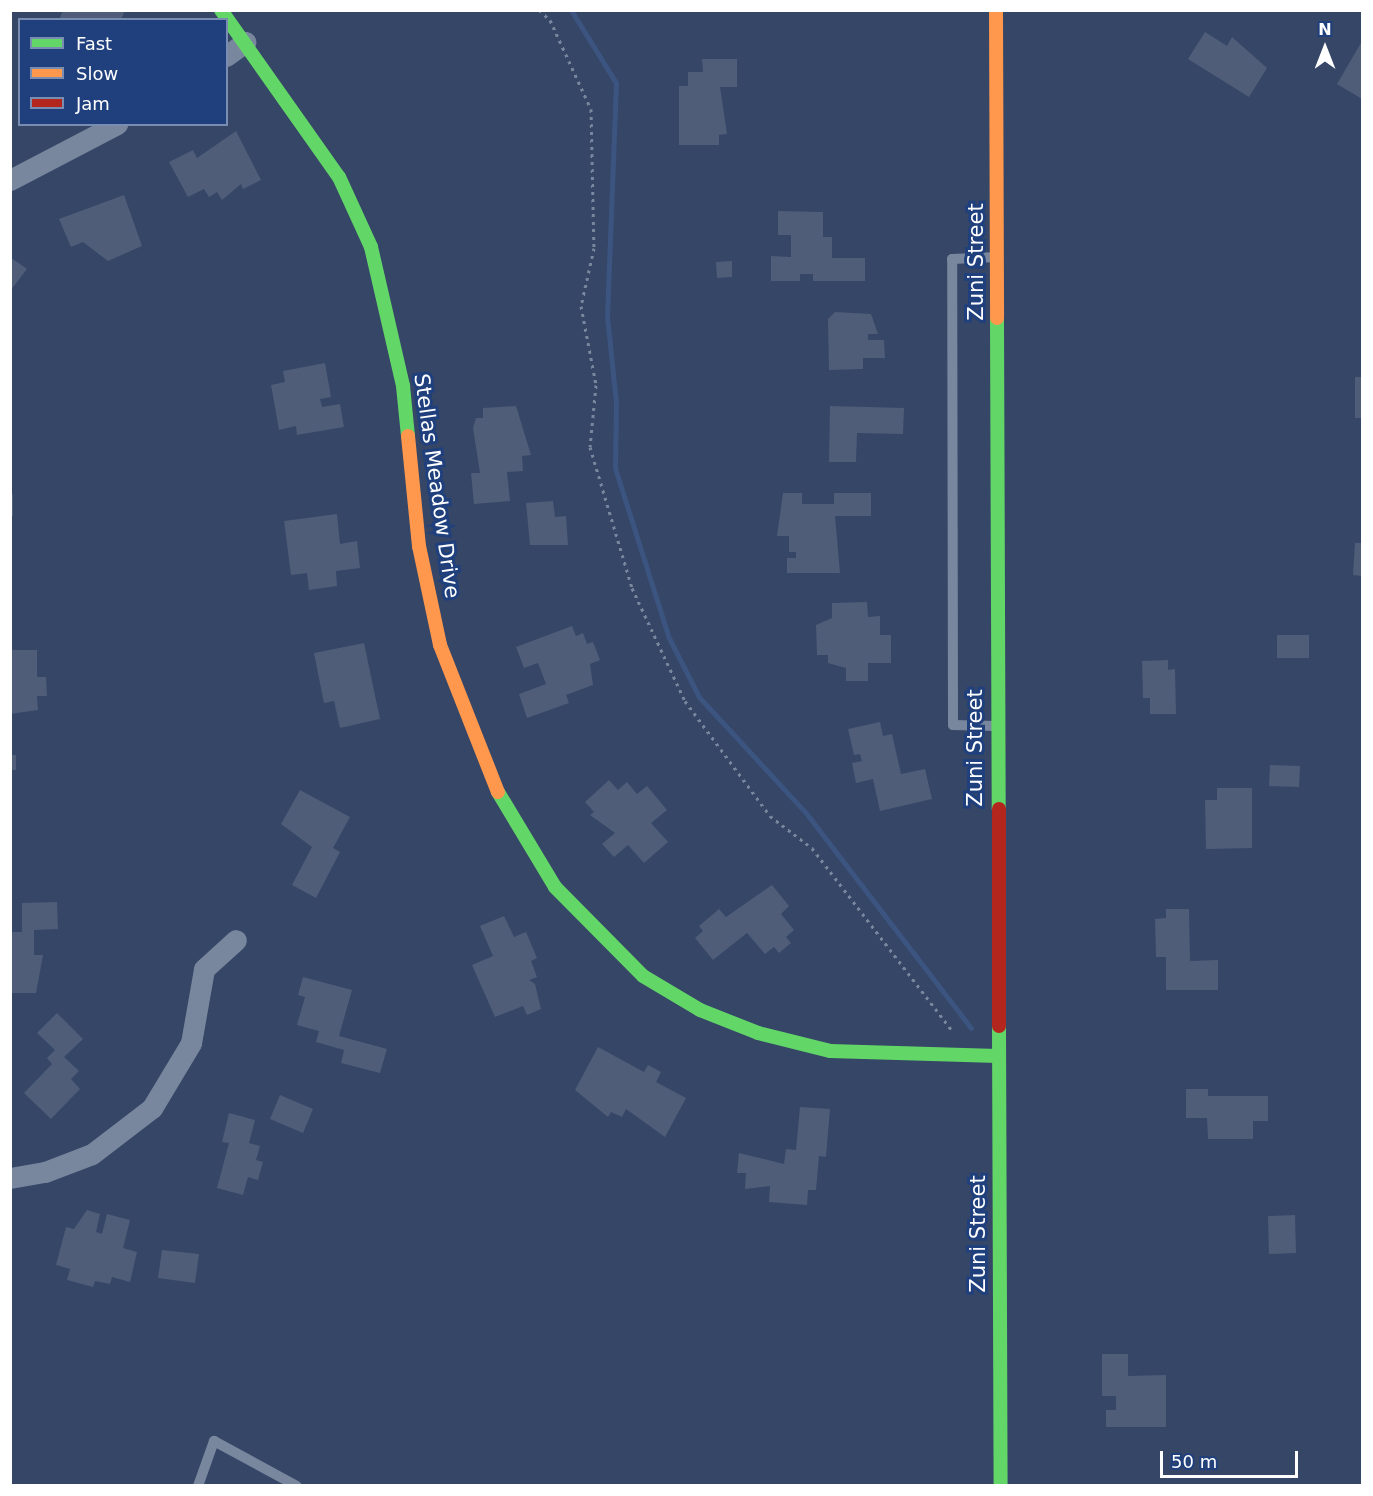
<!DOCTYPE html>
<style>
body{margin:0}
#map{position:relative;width:1373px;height:1496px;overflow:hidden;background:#354667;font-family:"DejaVu Sans",sans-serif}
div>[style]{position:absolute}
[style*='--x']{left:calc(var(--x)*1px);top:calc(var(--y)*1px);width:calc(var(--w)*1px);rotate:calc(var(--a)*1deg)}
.stream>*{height:5px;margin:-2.5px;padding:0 2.5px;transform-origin:2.5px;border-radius:2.5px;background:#3c5480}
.building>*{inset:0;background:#4f5d78}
.path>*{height:3px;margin-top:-1.5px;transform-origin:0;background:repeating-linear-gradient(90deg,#79879e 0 3px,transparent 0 7.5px)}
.lane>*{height:10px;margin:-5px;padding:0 5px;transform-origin:5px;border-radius:5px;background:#79879e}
.street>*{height:21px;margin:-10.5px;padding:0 10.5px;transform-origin:10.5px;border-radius:10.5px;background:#79879e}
.fast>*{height:14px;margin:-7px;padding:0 7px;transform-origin:7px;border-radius:7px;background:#63d668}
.slow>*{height:14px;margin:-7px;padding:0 7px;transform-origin:7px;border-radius:7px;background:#ff974d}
.jam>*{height:14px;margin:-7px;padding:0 7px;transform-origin:7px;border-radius:7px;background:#b3261e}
span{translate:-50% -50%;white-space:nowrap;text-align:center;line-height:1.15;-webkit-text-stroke:6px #1f407d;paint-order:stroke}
.street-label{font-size:21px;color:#fff}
.frame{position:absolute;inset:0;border:12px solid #fff;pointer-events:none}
.legend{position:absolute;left:18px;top:18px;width:210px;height:108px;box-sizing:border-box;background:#1f407d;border:2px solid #798cb1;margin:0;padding:8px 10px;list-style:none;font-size:18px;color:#fff}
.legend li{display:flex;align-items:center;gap:12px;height:30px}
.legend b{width:30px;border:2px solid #798cb1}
.north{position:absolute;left:1295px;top:18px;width:60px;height:60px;-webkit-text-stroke:4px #1f407d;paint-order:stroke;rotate:0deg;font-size:16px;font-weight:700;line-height:24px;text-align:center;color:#fff}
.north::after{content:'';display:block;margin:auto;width:21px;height:27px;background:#fff;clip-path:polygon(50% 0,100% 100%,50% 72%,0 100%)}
.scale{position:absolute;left:1160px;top:1451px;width:138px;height:27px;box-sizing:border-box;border:3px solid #fff;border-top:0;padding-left:8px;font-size:18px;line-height:21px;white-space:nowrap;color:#fff;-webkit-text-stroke:4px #1f407d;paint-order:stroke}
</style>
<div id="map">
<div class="stream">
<i style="--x:571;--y:10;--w:86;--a:58.3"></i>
<i style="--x:616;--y:83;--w:233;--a:92.2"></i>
<i style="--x:607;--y:316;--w:87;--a:84.1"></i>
<i style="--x:616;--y:403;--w:65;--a:90.9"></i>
<i style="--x:615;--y:468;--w:178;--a:72.4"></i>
<i style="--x:669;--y:638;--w:66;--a:63"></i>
<i style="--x:699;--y:697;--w:158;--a:47.3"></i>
<i style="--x:806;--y:813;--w:271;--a:52.5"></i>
</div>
<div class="building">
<i style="clip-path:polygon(63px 10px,125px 10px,121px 20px,59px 20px)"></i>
<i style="clip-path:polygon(1205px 32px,1227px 46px,1232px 37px,1267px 68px,1249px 97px,1188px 59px)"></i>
<i style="clip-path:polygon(1362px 41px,1362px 99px,1337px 84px)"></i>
<i style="clip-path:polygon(702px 59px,737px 59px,737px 87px,720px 87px,727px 134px,719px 135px,719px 145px,679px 145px,679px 86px,688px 86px,688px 72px,703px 72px)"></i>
<i style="clip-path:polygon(236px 131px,261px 180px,243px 189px,241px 184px,222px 200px,217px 192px,209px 197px,204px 189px,188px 197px,169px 162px,193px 150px,197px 158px)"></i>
<i style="clip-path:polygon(124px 195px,142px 246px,108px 261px,83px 242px,71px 247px,59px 219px)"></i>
<i style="clip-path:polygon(778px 211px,823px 212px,823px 237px,832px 237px,832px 258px,865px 258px,865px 281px,813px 281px,813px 274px,800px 274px,800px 281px,771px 281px,771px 256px,791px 257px,791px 235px,778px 235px)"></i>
<i style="clip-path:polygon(10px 257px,27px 269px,10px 291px)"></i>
<i style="clip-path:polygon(732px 261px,732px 277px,717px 278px,716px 262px)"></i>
<i style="clip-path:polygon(835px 312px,871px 314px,878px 334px,868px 334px,868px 340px,884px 340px,885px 358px,863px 358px,863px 369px,829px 370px,828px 319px)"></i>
<i style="clip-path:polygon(325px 363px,331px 397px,320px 399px,322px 407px,340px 404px,344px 427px,297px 435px,296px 426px,279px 430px,271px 385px,285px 382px,283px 371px)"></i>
<i style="clip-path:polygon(1355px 377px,1362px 377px,1362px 418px,1355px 418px)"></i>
<i style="clip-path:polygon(516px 406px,531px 455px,522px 456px,523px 471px,507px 472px,510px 501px,474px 504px,471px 473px,480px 473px,473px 428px,476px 418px,483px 418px,483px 408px)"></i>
<i style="clip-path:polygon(830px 406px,904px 408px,903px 434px,857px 433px,856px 462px,829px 462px)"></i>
<i style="clip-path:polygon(783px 493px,802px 493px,802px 504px,834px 504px,834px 493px,871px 493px,871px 516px,835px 516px,840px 573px,787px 573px,787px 558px,796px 558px,796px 552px,789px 552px,789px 536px,777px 536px)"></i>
<i style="clip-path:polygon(10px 494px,13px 494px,13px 516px,10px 516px)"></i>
<i style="clip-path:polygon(553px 501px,555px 517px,566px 516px,568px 545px,530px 545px,526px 503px)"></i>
<i style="clip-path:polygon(337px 514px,340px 544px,357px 541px,360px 568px,336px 571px,337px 586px,309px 590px,307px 573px,291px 575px,284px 521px)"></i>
<i style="clip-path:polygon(1355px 543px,1362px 543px,1362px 576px,1353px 575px)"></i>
<i style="clip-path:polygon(867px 602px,868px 617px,880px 616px,880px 635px,891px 635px,891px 663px,868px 663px,868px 681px,846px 681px,846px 668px,828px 663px,828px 655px,817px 655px,816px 625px,832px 618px,832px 603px)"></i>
<i style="clip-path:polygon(572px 626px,576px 636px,583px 633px,587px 644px,593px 642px,600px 660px,590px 664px,593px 685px,566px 695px,569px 703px,527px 718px,519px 694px,546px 684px,538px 663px,524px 668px,516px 647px)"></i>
<i style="clip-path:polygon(1277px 635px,1309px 635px,1309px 658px,1277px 658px)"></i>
<i style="clip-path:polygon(364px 643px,380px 719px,340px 728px,334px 701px,324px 703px,314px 653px)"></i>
<i style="clip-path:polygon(10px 650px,37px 650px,37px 677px,46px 677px,47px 696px,37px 696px,38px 710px,10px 714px)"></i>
<i style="clip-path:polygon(1168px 660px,1168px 670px,1175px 669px,1176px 714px,1150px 714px,1150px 698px,1143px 698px,1142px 661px)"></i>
<i style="clip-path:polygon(880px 722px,883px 736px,892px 734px,901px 774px,925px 769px,932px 799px,880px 811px,873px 779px,856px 783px,852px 763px,862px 761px,860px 754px,854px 755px,848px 729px)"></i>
<i style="clip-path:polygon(10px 755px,16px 755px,16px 770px,10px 770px)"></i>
<i style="clip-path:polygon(1270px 765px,1300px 766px,1299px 787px,1269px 786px)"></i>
<i style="clip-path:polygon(609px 780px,618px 790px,627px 782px,637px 794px,647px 786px,667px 810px,651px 823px,668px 842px,644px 863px,628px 845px,614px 857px,602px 844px,615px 833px,590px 815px,594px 812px,585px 802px)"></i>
<i style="clip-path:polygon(1217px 788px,1252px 788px,1252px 848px,1206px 849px,1205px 800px,1217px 800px)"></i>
<i style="clip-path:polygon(300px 790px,350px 817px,333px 848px,340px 852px,316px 898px,292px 885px,312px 847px,281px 824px)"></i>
<i style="clip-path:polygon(772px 885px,789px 906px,781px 914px,794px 930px,786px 937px,791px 943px,779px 953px,774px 947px,765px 954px,747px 933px,713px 960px,695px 938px,703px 931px,699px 926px,719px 909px,726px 917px)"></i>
<i style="clip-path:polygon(57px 902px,58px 929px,34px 930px,34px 955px,43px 955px,36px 993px,10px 993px,10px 932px,22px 932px,22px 903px)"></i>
<i style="clip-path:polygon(1166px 909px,1189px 909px,1190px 961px,1218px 960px,1218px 990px,1166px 990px,1166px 957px,1156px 957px,1155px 919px,1166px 918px)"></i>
<i style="clip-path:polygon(504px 916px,514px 937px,526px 932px,537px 958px,531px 961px,537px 977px,529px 980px,535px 984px,541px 1009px,527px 1015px,523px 1006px,495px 1017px,472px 965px,493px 956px,480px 926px)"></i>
<i style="clip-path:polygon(303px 977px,352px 990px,339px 1036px,387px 1049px,380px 1073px,341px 1063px,344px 1050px,316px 1042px,319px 1031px,297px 1025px,305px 997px,298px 995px)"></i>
<i style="clip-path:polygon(57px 1013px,83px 1039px,64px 1057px,79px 1071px,71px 1079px,80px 1089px,51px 1119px,24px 1093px,52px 1064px,47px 1058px,55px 1050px,37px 1033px)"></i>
<i style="clip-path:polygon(598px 1047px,644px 1072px,648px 1065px,661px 1072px,656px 1082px,686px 1098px,665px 1137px,626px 1109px,622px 1117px,611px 1112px,608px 1117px,575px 1090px)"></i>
<i style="clip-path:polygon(1186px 1089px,1208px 1089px,1208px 1096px,1268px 1096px,1268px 1121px,1253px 1121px,1253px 1139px,1208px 1139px,1207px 1118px,1186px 1118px)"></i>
<i style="clip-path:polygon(280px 1095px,313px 1109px,303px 1133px,270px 1119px)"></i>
<i style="clip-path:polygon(800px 1107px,830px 1109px,826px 1157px,819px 1156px,816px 1190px,808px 1190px,807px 1205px,769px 1202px,770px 1186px,745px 1189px,746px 1173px,737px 1173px,739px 1153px,784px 1164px,786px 1149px,796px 1150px)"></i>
<i style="clip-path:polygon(229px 1113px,255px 1120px,249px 1143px,260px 1146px,256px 1160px,263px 1162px,258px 1180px,248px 1177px,243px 1195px,217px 1188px,229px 1143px,222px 1142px)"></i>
<i style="clip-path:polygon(87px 1210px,100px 1214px,96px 1232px,102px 1234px,107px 1214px,130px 1220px,123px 1248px,137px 1252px,130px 1282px,112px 1277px,110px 1284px,95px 1281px,93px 1287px,67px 1280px,70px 1269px,56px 1265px,66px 1227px,74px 1229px)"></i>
<i style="clip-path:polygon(1295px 1215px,1296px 1253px,1269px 1254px,1268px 1216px)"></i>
<i style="clip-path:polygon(162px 1250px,199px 1254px,195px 1283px,158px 1278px)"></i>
<i style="clip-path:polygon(1102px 1354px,1128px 1354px,1128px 1376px,1166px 1375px,1166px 1427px,1106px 1427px,1106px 1410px,1116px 1410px,1116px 1396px,1102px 1396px)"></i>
</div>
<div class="path">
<i style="--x:539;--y:10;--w:15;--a:42"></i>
<i style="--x:550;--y:20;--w:98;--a:65.3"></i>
<i style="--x:591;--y:109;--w:139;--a:88.8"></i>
<i style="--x:594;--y:248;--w:59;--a:102.6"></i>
<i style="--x:581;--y:306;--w:80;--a:79.2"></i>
<i style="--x:596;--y:385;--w:62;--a:95.5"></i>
<i style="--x:590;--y:447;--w:147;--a:73.4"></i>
<i style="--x:632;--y:588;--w:125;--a:64.9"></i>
<i style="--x:685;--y:701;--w:143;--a:53.5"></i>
<i style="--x:770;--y:816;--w:53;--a:37.3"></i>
<i style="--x:812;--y:848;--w:232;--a:52.5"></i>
</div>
<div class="lane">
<i style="--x:996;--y:726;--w:43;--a:-178.7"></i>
<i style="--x:953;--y:725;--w:466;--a:-90.1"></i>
<i style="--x:952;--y:259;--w:45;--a:-2.5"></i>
<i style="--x:198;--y:1486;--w:48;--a:-70.4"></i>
<i style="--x:214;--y:1441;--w:94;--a:28.5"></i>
</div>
<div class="street">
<i style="--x:226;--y:56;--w:24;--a:-36"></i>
<i style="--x:10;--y:180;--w:121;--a:-27.6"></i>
<i style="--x:10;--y:1178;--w:36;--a:-10"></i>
<i style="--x:45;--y:1172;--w:50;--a:-21"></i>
<i style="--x:92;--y:1154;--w:76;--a:-37.5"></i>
<i style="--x:152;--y:1108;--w:76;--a:-59"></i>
<i style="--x:191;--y:1043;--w:75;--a:-80"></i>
<i style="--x:204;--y:969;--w:43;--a:-42.2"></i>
</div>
<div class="fast">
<i style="--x:221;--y:10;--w:204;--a:54.8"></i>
<i style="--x:339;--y:177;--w:77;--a:65.4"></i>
<i style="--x:371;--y:247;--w:143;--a:77"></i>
<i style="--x:403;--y:386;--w:50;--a:84.3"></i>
<i style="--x:997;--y:318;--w:491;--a:89.8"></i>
<i style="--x:498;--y:792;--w:111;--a:59"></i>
<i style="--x:555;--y:887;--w:125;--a:45.3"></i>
<i style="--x:643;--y:976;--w:66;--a:30.8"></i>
<i style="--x:700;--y:1010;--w:62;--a:21.6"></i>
<i style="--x:758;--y:1033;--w:74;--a:14"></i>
<i style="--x:830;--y:1051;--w:168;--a:1.7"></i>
<i style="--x:999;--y:1026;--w:460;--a:89.8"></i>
</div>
<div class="slow">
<i style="--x:996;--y:10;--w:308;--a:89.8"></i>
<i style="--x:408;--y:436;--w:111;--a:84.3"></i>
<i style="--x:419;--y:546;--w:101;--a:78"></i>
<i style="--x:440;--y:645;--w:158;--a:68.5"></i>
</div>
<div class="jam">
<i style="--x:999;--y:809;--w:217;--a:90"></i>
</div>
<div class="street-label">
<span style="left:976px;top:262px;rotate:-90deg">Zuni Street</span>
<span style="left:437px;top:486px;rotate:82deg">Stellas Meadow Drive</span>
<span style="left:975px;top:748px;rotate:-90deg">Zuni Street</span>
<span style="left:978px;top:1234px;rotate:-90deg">Zuni Street</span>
</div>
<div class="frame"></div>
<ul class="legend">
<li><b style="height:8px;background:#63d668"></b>Fast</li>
<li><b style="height:8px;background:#ff974d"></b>Slow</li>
<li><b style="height:8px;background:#b3261e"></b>Jam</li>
</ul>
<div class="north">N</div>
<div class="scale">50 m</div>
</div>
